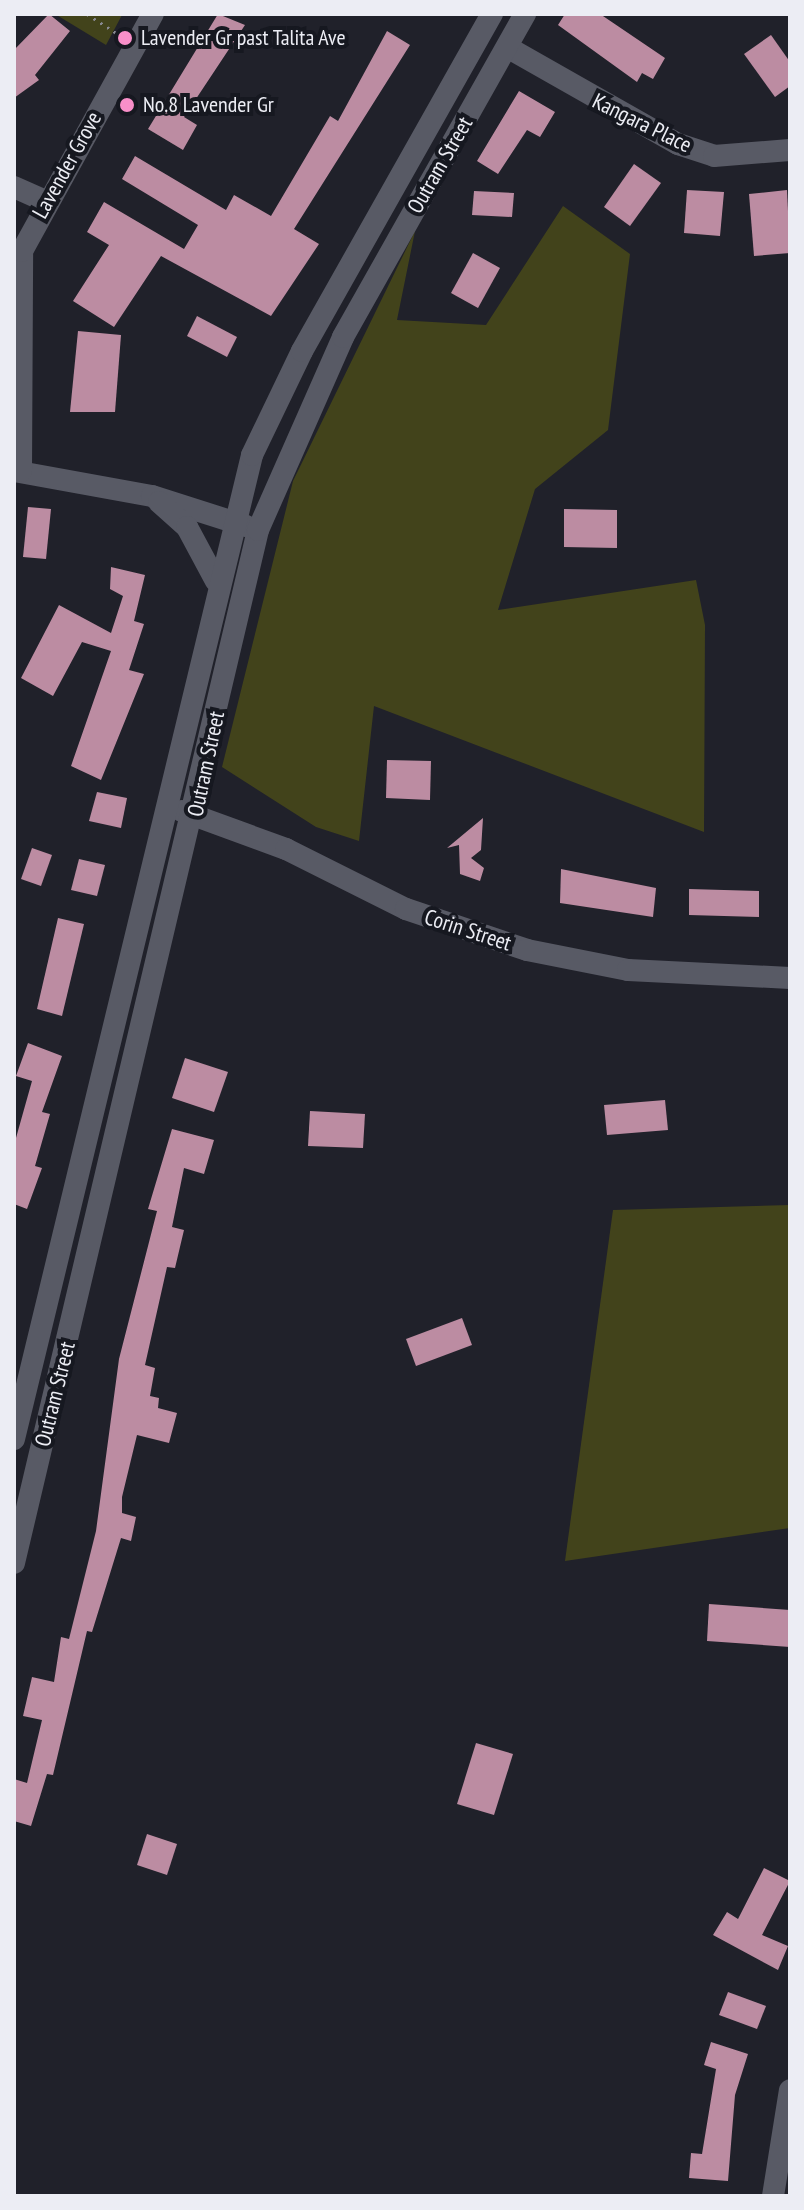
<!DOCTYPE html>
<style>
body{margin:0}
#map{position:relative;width:804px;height:2210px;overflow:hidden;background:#20212a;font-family:"PT Sans Narrow",sans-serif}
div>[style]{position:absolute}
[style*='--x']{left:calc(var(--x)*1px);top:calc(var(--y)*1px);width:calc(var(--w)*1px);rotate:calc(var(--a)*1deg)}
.green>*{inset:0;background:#42431b}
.building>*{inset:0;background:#bc8ca2}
.path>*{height:3px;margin-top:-1.5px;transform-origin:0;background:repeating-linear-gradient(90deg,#898a92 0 2px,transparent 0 8px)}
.minor>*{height:22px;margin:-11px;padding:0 11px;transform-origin:11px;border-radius:11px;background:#585a65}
.dots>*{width:22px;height:22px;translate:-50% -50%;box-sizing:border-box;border:4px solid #161820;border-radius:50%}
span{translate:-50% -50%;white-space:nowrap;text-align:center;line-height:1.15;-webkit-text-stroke:8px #161820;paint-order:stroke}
.poi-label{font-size:22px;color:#ecedf4}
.left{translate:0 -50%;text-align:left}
.street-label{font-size:22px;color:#ecedf4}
.frame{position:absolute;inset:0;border:16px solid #ecedf4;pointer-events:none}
</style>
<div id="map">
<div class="green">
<i style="clip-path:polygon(55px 14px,120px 14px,122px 15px,106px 45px)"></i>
<i style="clip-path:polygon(563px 206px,630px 254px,608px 430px,535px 489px,498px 610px,696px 580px,705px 625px,704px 832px,374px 706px,359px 841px,316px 827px,222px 767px,293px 481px,415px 231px,397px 320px,486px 325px)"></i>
<i style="clip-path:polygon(790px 1205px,790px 1528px,565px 1561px,613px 1210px)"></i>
</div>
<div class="building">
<i style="clip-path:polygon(49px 14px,70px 31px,35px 75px,39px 80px,14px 98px,14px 50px)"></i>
<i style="clip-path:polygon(218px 14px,245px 25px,184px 117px,197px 125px,183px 150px,148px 129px)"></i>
<i style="clip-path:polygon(565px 14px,600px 14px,665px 58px,653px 79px,642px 73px,637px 82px,558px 25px)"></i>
<i style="clip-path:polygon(387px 31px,410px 45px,294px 229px,319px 244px,271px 316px,161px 256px,114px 327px,73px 301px,109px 245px,87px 232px,104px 202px,184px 249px,198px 225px,122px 179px,135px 156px,226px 210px,234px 195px,271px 216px,330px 116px,338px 121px)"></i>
<i style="clip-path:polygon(771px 35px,790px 62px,790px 86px,775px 97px,744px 54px)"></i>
<i style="clip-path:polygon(519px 91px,555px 112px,540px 137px,527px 130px,498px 174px,477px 161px)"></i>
<i style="clip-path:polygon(634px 164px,661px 183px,630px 226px,604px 207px)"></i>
<i style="clip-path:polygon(687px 190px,724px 192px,720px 236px,684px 233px)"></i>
<i style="clip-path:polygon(787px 190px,790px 253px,754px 256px,749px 194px)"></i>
<i style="clip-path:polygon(474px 191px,514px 193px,512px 217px,472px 215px)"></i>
<i style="clip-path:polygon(473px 253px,500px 268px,478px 308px,451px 293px)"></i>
<i style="clip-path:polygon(197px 316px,237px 337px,227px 357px,187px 336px)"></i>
<i style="clip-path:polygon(78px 331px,121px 335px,115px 412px,70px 412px)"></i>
<i style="clip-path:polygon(28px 507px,51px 509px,46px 559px,23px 557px)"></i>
<i style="clip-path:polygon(564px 509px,617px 510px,617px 548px,564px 547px)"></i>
<i style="clip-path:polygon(111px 567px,145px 575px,134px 621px,144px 624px,129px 670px,144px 674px,101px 780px,71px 766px,111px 651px,82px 642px,53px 696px,21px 678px,59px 605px,111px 633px,123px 596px,110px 589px)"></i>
<i style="clip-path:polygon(387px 760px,431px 761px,430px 800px,386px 798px)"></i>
<i style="clip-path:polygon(97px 792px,127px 798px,121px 828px,89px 821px)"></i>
<i style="clip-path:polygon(483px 818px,481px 850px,471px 858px,484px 868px,480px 881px,460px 874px,459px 845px,447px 848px)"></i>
<i style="clip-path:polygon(32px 848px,52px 855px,41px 886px,21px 879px)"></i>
<i style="clip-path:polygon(79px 859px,105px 865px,97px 896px,71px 890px)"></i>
<i style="clip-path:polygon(561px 869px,656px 888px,653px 917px,560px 903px)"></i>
<i style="clip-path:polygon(689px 889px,759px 891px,759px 917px,689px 915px)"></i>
<i style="clip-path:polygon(58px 918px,84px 924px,62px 1016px,37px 1009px)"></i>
<i style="clip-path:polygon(28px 1043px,62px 1056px,42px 1112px,50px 1114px,35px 1166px,42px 1168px,27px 1209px,14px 1204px,14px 1145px,32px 1081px,16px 1076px)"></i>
<i style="clip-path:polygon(185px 1058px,228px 1072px,214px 1112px,172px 1098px)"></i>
<i style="clip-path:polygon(665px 1100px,668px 1130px,607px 1135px,604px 1105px)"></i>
<i style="clip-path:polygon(310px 1111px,365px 1114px,363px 1148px,308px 1146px)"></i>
<i style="clip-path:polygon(172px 1129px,214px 1140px,204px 1174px,184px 1168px,172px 1227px,184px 1230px,175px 1268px,167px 1267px,145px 1365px,155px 1368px,150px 1396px,159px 1398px,158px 1408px,177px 1413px,169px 1443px,137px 1435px,122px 1497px,122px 1513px,136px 1517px,131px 1541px,121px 1538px,92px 1632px,87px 1631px,53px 1775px,47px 1774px,31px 1826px,14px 1821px,14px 1779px,27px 1783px,42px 1720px,23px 1716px,32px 1677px,54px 1682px,61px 1637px,69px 1639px,96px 1531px,119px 1359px,157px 1211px,148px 1209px)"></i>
<i style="clip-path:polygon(462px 1318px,472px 1345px,416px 1366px,406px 1339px)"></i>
<i style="clip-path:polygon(709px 1604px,790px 1610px,790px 1647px,707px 1641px)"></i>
<i style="clip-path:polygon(476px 1743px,513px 1754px,494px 1815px,457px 1804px)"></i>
<i style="clip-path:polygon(147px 1834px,177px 1844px,167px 1875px,137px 1865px)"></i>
<i style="clip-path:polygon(764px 1868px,790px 1881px,762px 1935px,788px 1946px,778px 1970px,713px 1935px,727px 1912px,738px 1919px)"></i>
<i style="clip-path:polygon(728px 1992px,766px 2006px,757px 2029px,719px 2015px)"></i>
<i style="clip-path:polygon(711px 2042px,748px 2054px,735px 2095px,728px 2181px,689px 2178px,691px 2153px,702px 2154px,716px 2069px,704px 2065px)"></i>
</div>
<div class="path">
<i style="--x:87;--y:14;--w:35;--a:33"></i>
</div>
<div class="minor">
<i style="--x:507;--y:47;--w:197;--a:29.6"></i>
<i style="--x:678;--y:144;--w:38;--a:18"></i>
<i style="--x:714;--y:156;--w:76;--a:-4.5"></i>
<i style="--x:14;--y:187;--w:34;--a:24"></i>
<i style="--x:14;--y:471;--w:140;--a:10.3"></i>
<i style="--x:152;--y:496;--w:99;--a:17.7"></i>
<i style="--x:21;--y:471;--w:220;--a:-89.7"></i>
<i style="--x:22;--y:251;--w:271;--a:-61.1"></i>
<i style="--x:159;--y:502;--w:38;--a:42"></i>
<i style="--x:187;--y:527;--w:61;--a:61.8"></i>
<i style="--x:182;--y:811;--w:111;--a:20.1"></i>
<i style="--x:286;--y:849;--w:134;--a:26.6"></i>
<i style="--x:406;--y:909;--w:128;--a:18.7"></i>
<i style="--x:527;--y:950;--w:103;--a:11.2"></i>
<i style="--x:628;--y:970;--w:162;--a:2.8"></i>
<i style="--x:14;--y:1439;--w:1012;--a:-76.4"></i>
<i style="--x:252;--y:455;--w:115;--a:-64.3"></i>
<i style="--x:302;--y:351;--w:387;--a:-60.6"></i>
<i style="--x:14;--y:1563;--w:1061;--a:-76.71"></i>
<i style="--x:258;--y:530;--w:211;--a:-66.2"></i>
<i style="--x:343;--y:337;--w:371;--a:-60.6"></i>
<i style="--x:773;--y:2196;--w:107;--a:-80.9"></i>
</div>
<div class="dots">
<i style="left:125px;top:38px;background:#f98fc9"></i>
<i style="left:127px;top:105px;background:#f98fc9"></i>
</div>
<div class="poi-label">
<span class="left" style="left:141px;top:38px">Lavender Gr past Talita Ave</span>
<span class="left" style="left:143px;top:105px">No.8 Lavender Gr</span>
</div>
<div class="street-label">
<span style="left:642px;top:123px;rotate:26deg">Kangara Place</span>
<span style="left:67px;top:165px;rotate:-61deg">Lavender Grove</span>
<span style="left:440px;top:165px;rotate:-60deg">Outram Street</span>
<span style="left:206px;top:764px;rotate:-78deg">Outram Street</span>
<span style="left:468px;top:930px;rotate:18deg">Corin Street</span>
<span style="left:55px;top:1394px;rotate:-76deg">Outram Street</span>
</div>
<div class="frame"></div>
</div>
